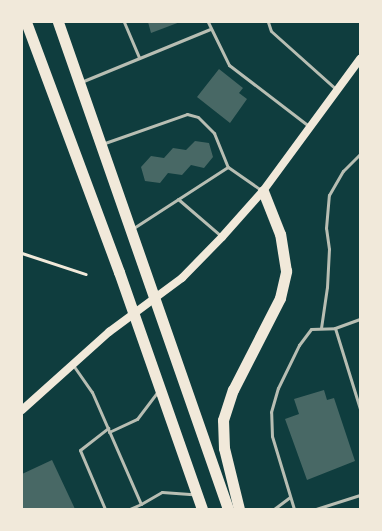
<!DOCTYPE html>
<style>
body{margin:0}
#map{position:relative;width:382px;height:531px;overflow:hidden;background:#0f3d3e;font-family:"Playfair Display",serif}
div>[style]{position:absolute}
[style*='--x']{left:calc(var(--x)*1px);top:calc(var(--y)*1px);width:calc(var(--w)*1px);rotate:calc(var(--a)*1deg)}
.building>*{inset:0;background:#486865}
.path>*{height:2.5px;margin:-1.25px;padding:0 1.25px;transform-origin:1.25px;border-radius:1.25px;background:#f1e9da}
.service>*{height:3px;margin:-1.5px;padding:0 1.5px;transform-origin:1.5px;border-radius:1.5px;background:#b8beb3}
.secondary>*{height:8px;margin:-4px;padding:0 4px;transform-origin:4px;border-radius:4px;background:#f1e9da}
.trunk>*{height:11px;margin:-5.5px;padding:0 5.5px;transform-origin:5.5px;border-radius:5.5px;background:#f1e9da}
span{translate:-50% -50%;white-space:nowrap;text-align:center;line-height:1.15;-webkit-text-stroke:3px #f1e9da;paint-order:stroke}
.frame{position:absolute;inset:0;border:23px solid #f1e9da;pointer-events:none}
</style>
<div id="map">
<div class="building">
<i style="clip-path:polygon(148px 22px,180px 22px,151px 33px)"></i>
<i style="clip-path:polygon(219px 69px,243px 88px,239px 93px,247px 99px,230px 123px,197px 97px)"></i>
<i style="clip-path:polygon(195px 141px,209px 143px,213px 157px,204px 168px,191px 165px,182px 175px,168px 173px,160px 183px,145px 181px,141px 167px,151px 156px,164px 158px,173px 148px,186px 150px)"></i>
<i style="clip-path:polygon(324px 390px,327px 400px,334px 398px,355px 461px,307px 480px,285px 419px,299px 414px,294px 399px)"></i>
<i style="clip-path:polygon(52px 460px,75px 509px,22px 509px,22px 474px)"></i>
</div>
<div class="path">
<i style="--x:22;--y:253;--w:67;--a:18.2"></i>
</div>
<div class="service">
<i style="--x:124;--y:22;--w:39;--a:67"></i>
<i style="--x:208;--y:22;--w:48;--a:64"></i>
<i style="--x:229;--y:65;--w:102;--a:37.4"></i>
<i style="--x:268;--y:22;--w:9;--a:72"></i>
<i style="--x:271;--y:31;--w:89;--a:41.8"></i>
<i style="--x:81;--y:82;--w:139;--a:-22.3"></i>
<i style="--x:102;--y:144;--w:90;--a:-19.4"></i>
<i style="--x:187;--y:114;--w:11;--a:15"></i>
<i style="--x:198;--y:117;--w:23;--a:45"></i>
<i style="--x:214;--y:133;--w:37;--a:68"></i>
<i style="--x:228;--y:167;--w:40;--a:34.9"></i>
<i style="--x:178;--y:199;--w:57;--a:40.7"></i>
<i style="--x:132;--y:229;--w:114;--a:-32.9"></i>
<i style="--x:321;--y:328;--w:41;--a:-81.7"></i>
<i style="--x:327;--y:287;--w:38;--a:-87"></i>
<i style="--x:329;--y:249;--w:21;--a:-98"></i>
<i style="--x:326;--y:228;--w:33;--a:-85"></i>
<i style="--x:329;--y:195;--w:28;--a:-60"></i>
<i style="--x:343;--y:171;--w:24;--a:-45"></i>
<i style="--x:335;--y:328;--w:85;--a:72.8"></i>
<i style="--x:73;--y:365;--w:33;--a:55"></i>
<i style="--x:92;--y:392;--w:122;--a:66.4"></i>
<i style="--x:141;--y:504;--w:12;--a:156"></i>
<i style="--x:109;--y:432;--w:31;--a:-25"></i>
<i style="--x:137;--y:419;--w:35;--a:-53"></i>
<i style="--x:141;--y:504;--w:24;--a:-30"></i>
<i style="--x:162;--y:492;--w:31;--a:4"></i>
<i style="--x:105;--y:509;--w:64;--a:-113"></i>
<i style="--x:80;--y:450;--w:36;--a:-38"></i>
<i style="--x:274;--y:509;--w:20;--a:-37"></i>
<i style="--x:294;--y:509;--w:76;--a:-106.8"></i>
<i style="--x:272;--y:436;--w:24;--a:-92"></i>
<i style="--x:271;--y:412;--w:25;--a:-74"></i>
<i style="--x:278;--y:388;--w:48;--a:-64"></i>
<i style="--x:299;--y:345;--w:20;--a:-53"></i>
<i style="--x:311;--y:329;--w:24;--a:-2"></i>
<i style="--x:335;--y:328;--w:27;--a:-20"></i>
<i style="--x:316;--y:509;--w:46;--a:-17.7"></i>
</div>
<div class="secondary">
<i style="--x:22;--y:410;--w:117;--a:-41.9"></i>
<i style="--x:109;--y:332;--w:91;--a:-36.5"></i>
<i style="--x:182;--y:278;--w:57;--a:-45.7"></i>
<i style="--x:222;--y:237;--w:62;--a:-48.3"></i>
<i style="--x:263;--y:191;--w:164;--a:-53.7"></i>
</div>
<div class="trunk">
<i style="--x:26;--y:22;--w:267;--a:69.6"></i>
<i style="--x:119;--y:272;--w:251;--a:70.7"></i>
<i style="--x:58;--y:22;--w:516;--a:70.76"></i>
<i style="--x:239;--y:509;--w:63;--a:-103.8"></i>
<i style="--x:224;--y:448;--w:28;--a:-92"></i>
<i style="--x:223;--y:420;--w:32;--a:-72"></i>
<i style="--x:233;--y:390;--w:103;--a:-62.9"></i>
<i style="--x:280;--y:298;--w:28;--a:-77"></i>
<i style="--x:286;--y:271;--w:37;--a:-99"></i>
<i style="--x:280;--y:234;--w:46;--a:-111.6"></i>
</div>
<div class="frame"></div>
</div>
